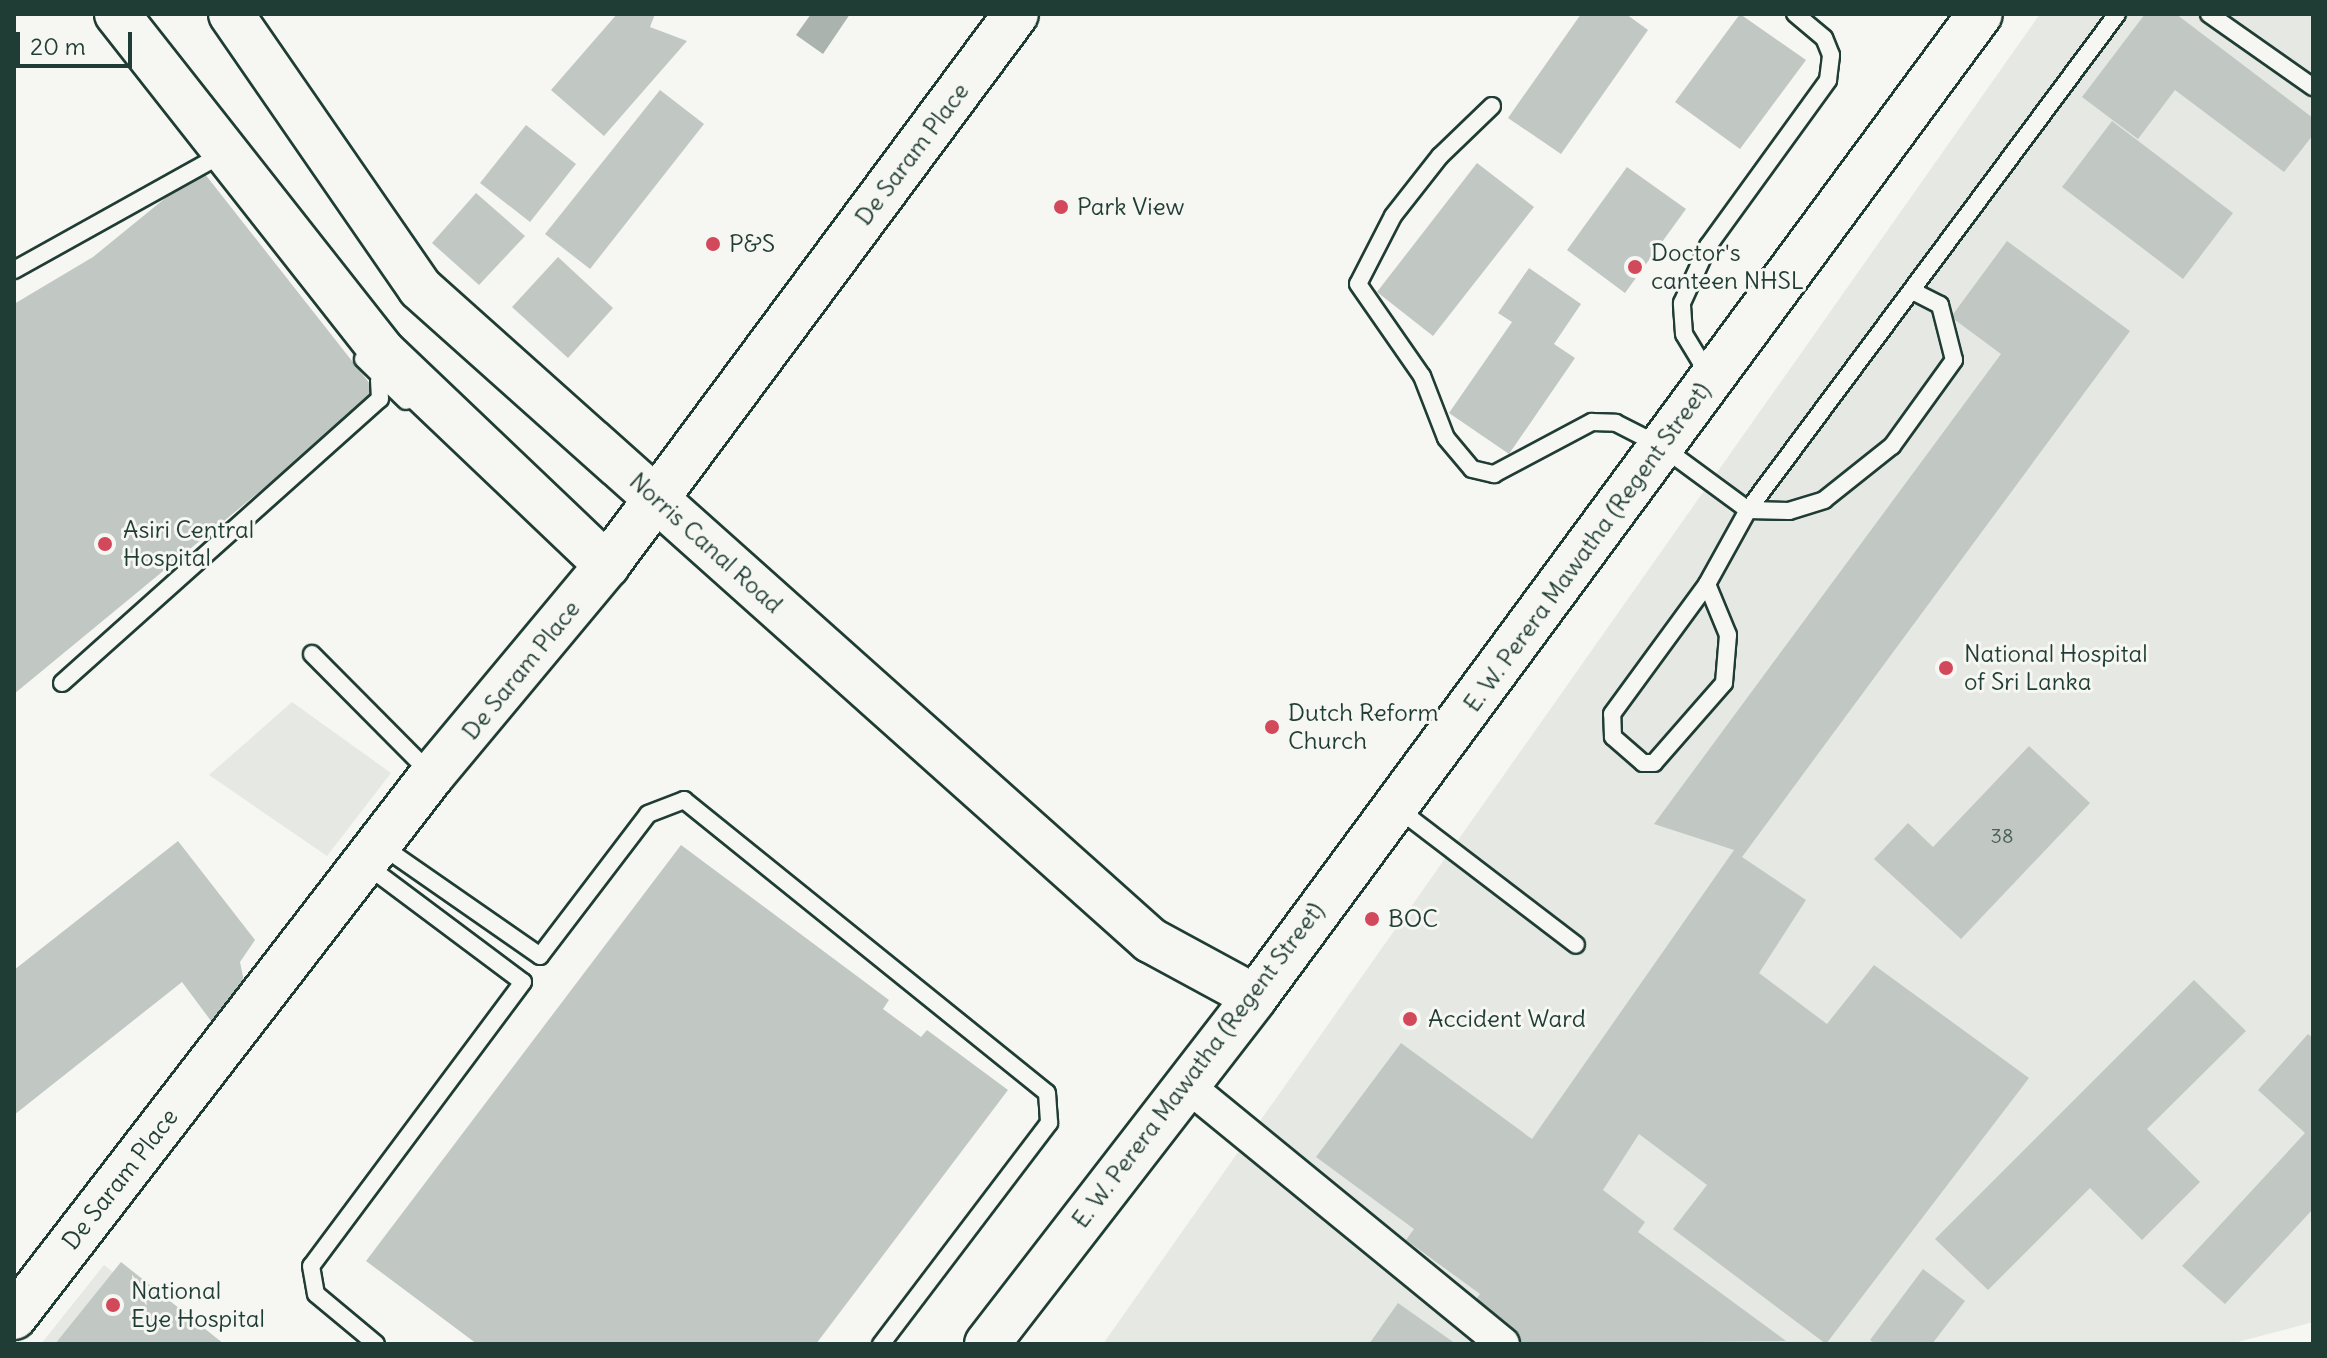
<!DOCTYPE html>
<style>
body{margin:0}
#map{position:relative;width:2327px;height:1358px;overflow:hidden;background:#f6f6f2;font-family:Delius,sans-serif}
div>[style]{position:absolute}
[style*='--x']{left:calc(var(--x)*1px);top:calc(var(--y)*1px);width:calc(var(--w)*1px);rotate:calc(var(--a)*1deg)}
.built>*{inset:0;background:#e6e8e4}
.water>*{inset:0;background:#aab3ae}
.building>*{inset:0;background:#c1c8c3}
.roads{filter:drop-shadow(2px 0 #1f3d34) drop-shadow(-2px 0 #1f3d34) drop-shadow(0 2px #1f3d34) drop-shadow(0 -2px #1f3d34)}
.lane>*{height:16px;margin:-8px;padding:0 8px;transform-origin:8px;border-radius:8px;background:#f6f6f2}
.street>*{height:32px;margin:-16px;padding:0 16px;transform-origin:16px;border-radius:16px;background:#f6f6f2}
.secondary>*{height:44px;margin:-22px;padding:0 22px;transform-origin:22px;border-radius:22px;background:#f6f6f2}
.dots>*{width:22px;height:22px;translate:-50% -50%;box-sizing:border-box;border:4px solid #f6f6f2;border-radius:50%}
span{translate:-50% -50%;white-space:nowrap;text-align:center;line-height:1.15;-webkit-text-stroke:6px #f6f6f2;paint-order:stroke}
.number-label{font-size:20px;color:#486058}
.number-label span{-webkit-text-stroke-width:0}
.street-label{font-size:24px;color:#1f3d34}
.poi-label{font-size:24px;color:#1f3d34}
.left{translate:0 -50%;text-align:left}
.frame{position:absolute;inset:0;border:16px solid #1f3d34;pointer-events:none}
.scale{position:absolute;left:16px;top:32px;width:116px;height:36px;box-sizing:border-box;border:4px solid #1f3d34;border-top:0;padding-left:10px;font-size:24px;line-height:28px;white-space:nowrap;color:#1f3d34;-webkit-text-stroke:6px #f6f6f2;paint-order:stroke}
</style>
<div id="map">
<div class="built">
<i style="clip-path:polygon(2040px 14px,2313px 14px,2313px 1322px,2230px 1344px,1103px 1344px)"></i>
<i style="clip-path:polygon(292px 702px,391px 773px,327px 856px,209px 775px)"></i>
<i style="clip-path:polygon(104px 1265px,204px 1344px,41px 1344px)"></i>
</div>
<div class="water">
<i style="clip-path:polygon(811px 14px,850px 14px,823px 54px,796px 35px)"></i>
</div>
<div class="building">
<i style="clip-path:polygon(617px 14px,655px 14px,650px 27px,687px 41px,604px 136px,551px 90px)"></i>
<i style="clip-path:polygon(1581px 14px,1626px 14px,1648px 30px,1561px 154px,1508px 118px)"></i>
<i style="clip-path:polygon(1740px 14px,1806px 60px,1740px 149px,1675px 102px)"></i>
<i style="clip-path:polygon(2145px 14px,2176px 14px,2313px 118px,2313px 135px,2284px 172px,2175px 90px,2138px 139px,2082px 97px)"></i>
<i style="clip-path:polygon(660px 90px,704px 124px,590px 269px,545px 234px)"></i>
<i style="clip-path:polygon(2112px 121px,2233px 213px,2183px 279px,2062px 187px)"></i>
<i style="clip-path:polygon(526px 125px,576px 164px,530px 222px,480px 183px)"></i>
<i style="clip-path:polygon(1477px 163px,1534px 207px,1433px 336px,1377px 292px)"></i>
<i style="clip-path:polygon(1627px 167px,1686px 209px,1625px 293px,1567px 250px)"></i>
<i style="clip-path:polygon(201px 169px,378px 394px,14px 694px,14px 304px,93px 257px)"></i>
<i style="clip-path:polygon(476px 193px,525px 236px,479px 285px,432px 243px)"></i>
<i style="clip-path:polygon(2007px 241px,2130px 331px,1742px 857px,1806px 900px,1759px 973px,1827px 1024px,1874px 965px,2029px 1078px,1826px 1344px,1673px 1229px,1707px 1185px,1639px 1134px,1603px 1190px,1645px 1222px,1638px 1232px,1786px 1341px,1519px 1344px,1470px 1308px,1480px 1294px,1406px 1240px,1414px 1229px,1316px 1157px,1401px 1043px,1532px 1139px,1734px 850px,1654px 824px,2001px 354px,1951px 317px)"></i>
<i style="clip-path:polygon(558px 257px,613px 308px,568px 358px,512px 307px)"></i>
<i style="clip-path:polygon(1529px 268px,1581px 304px,1554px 344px,1575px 358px,1509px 454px,1449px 413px,1512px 322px,1498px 313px)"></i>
<i style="clip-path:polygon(2029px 746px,2090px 803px,1961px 939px,1874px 859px,1908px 823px,1933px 847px)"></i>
<i style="clip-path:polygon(178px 841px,255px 940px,240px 962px,247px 996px,214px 1025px,182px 982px,14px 1115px,14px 970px)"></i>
<i style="clip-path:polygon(681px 845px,889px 1000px,883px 1009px,921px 1037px,927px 1030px,1008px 1090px,816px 1344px,477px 1344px,366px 1261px)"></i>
<i style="clip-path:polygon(2194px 980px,2246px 1031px,2147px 1129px,2200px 1182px,2142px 1240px,2090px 1188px,1988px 1290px,1935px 1239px)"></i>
<i style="clip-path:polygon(2308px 1034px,2313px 1038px,2313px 1209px,2225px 1304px,2182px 1266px,2305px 1133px,2258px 1090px)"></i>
<i style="clip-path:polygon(121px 1262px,224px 1344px,55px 1344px)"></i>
<i style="clip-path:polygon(1923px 1269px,1965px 1301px,1932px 1344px,1875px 1344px,1870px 1340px)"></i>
<i style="clip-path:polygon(1398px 1303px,1456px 1344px,1369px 1344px)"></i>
</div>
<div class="roads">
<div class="lane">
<i style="--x:2209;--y:14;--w:127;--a:35.1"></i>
<i style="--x:1492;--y:106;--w:72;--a:136.1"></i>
<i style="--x:1440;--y:156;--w:76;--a:128.1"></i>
<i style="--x:1393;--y:216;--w:76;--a:117.2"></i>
<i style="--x:1358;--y:284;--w:112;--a:55.2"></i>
<i style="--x:1422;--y:376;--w:66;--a:68.8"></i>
<i style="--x:1446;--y:438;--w:40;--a:50"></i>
<i style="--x:1472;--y:469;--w:23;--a:13"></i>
<i style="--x:1494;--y:474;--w:111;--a:-28"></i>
<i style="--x:1592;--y:422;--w:24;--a:2"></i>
<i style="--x:1616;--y:423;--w:51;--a:27.1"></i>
<i style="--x:1661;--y:446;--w:108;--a:36.3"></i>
<i style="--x:1748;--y:510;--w:41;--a:1.4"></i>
<i style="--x:1789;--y:511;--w:37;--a:-17"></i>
<i style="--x:1824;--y:500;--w:87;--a:-38.5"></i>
<i style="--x:1892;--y:446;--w:106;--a:-54.2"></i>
<i style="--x:1954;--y:360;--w:57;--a:-104.3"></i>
<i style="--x:1940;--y:305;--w:30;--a:-153"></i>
<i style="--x:14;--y:270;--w:222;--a:-29.1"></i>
<i style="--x:363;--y:359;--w:60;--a:44.3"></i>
<i style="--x:1710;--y:377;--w:50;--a:-121.2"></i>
<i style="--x:1684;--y:334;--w:31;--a:-94"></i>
<i style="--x:1682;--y:303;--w:63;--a:-65.5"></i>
<i style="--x:1708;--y:246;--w:205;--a:-54.1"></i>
<i style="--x:1828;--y:80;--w:25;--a:-83"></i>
<i style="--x:1831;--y:55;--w:18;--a:-112"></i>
<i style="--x:1824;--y:38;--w:38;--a:-140"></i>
<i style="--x:1707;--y:584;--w:55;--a:67.6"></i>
<i style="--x:1728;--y:635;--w:48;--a:94.8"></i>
<i style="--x:1724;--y:683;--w:106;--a:131.2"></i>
<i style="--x:1654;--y:763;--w:11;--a:180"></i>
<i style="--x:1643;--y:763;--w:40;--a:-139"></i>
<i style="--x:1613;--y:737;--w:23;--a:-92"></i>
<i style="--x:1612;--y:714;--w:161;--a:-53.8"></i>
<i style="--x:1707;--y:584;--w:85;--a:-61"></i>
<i style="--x:1748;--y:510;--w:618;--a:-53.35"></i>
<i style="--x:312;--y:654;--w:169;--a:45.2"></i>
<i style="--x:62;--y:683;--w:426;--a:-41.8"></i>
<i style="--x:380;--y:399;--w:19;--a:-93"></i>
<i style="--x:1397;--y:808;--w:225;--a:37.4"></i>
<i style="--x:379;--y:844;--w:196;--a:34.8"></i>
<i style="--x:540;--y:956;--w:178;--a:-52.7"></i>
<i style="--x:648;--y:814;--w:39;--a:-21"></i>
<i style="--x:684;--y:800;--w:466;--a:38.9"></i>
<i style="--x:1047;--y:1093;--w:30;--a:86"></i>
<i style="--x:1049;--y:1123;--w:278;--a:127.2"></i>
<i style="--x:365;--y:864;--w:197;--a:36.8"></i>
<i style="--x:523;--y:982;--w:354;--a:126.7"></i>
<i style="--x:311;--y:1266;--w:28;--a:80"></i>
<i style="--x:316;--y:1294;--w:78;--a:39.8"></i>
</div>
<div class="street">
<i style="--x:1188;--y:1086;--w:407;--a:39.3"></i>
</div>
<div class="secondary">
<i style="--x:117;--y:14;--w:429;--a:51.8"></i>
<i style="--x:382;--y:351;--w:311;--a:43.6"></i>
<i style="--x:231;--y:14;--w:333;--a:55.4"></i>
<i style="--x:420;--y:288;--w:979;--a:41.77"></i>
<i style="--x:1150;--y:940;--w:119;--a:28.5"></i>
<i style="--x:14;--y:1317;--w:684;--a:-52.36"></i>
<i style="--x:432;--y:775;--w:273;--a:-50.2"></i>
<i style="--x:607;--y:565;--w:686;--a:-53.41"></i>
<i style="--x:987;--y:1344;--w:438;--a:-52.3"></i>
<i style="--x:1255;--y:997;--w:1221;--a:-53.59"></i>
</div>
</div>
<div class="dots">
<i style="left:1061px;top:207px;background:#d1495b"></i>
<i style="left:713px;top:244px;background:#d1495b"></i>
<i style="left:1635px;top:267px;background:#d1495b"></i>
<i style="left:105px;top:544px;background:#d1495b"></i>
<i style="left:1946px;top:668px;background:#d1495b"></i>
<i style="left:1272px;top:727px;background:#d1495b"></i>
<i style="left:1372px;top:919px;background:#d1495b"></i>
<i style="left:1410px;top:1019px;background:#d1495b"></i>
<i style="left:113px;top:1305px;background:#d1495b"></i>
</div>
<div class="number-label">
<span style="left:2002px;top:835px">38</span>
</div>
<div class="street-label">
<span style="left:912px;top:154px;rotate:-53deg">De Saram Place</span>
<span style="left:706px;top:543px;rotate:42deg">Norris Canal Road</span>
<span style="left:1587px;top:547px;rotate:-54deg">E. W. Perera Mawatha (Regent Street)</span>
<span style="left:521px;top:670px;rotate:-51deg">De Saram Place</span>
<span style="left:1198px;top:1065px;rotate:-53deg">E. W. Perera Mawatha (Regent Street)</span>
<span style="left:120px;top:1179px;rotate:-52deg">De Saram Place</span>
</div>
<div class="poi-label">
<span class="left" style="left:1077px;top:207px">Park View</span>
<span class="left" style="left:729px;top:244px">P&amp;S</span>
<span class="left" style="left:1651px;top:267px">Doctor's<br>canteen NHSL</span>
<span class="left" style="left:123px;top:544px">Asiri Central<br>Hospital</span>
<span class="left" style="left:1964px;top:668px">National Hospital<br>of Sri Lanka</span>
<span class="left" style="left:1288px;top:727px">Dutch Reform<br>Church</span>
<span class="left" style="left:1388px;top:919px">BOC</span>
<span class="left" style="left:1428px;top:1019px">Accident Ward</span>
<span class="left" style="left:131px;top:1305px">National<br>Eye Hospital</span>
</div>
<div class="frame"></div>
<div class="scale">20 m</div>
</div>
